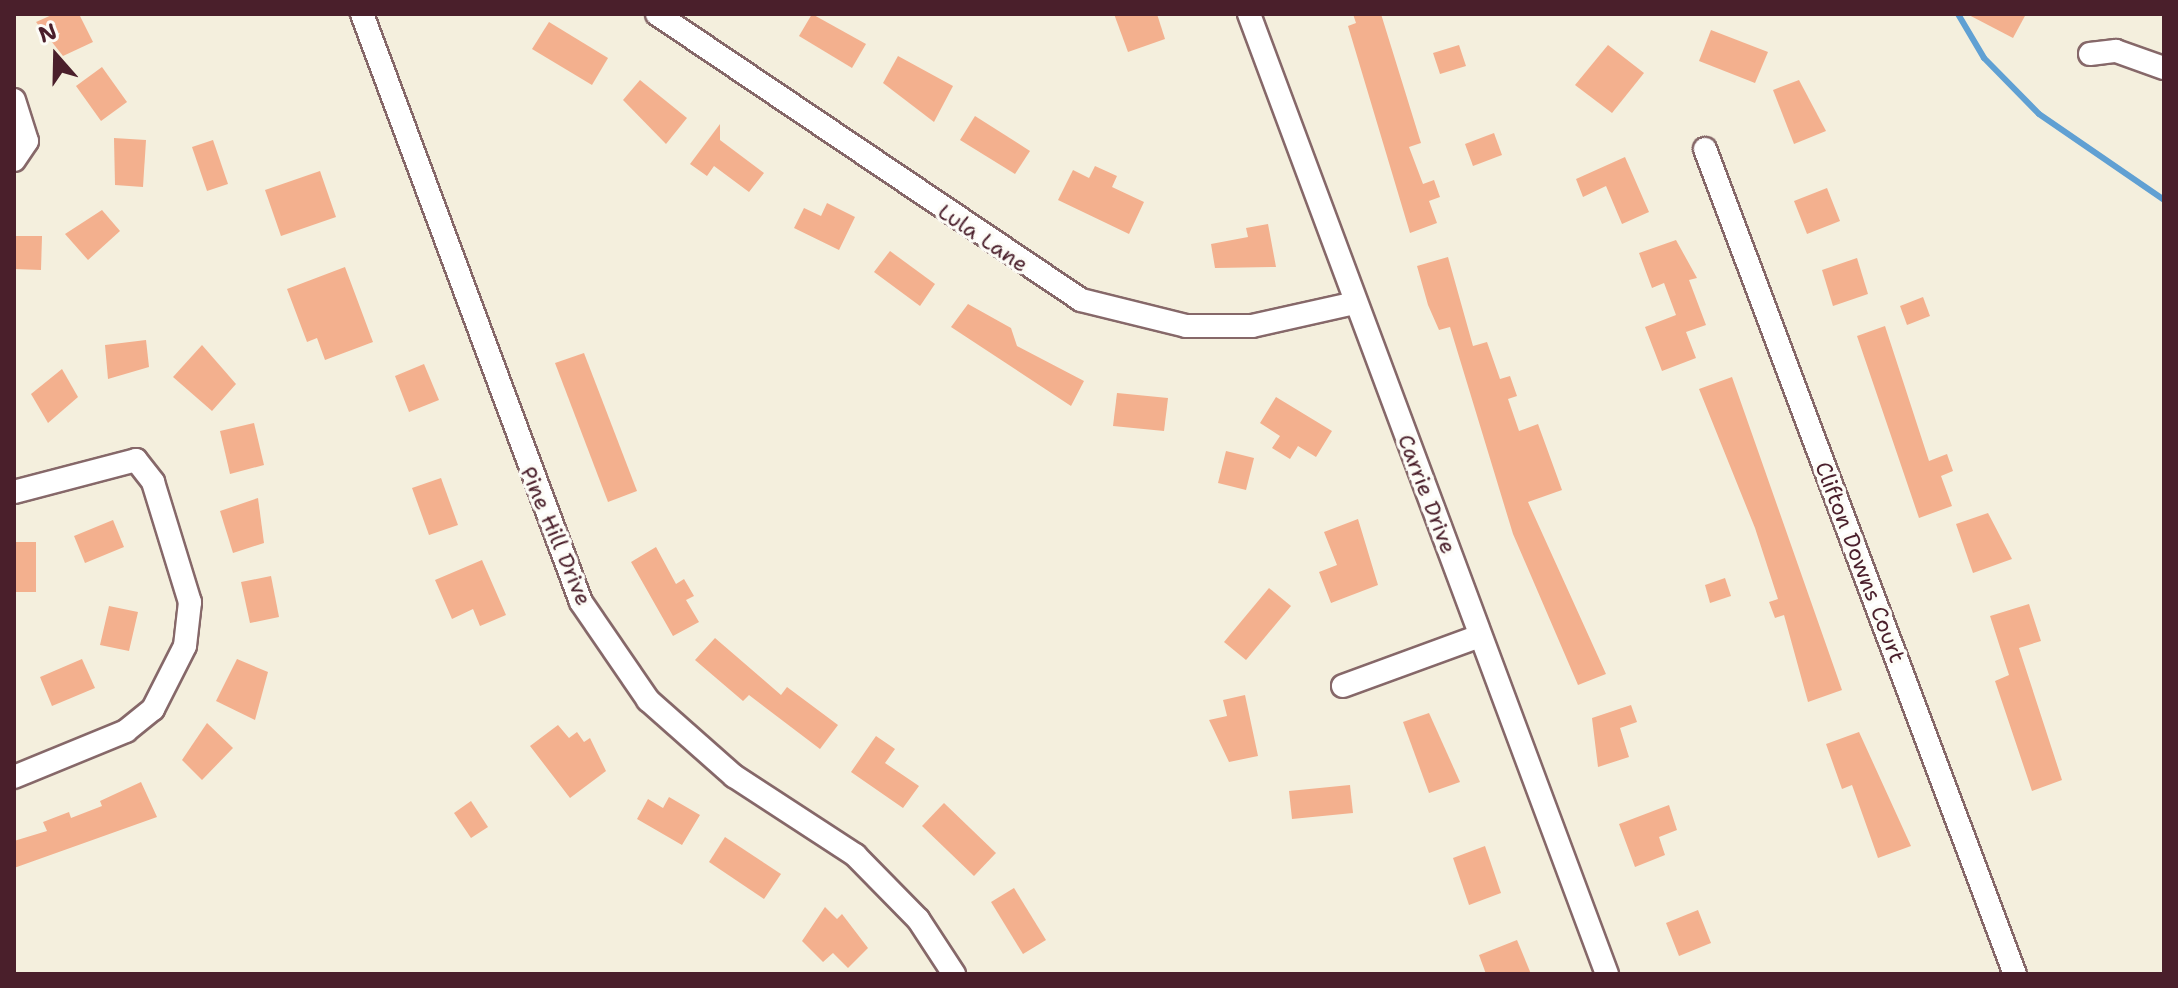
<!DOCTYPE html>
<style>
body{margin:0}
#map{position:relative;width:2178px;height:988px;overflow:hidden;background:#f4efdd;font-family:"Shantell Sans",sans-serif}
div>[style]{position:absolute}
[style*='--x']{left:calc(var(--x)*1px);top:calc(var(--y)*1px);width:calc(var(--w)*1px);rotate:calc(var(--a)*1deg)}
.stream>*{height:6px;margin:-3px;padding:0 3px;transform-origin:3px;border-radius:3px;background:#60a0d3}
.building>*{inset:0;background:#f3b08e}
.roads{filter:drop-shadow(2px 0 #866869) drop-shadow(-2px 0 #866869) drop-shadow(0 2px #866869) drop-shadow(0 -2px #866869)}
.street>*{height:22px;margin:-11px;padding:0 11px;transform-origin:11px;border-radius:11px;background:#fff}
span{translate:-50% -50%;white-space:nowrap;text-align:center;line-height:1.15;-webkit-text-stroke:7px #fdfcf7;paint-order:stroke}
.street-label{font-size:22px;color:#4a1f2b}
.frame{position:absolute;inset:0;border:16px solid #4a1f2b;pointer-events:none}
.north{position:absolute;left:16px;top:16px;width:80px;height:80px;-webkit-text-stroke:6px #fdfcf7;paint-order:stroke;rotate:340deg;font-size:22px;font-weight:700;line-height:32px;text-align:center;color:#4a1f2b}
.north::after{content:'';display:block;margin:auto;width:28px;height:36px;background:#4a1f2b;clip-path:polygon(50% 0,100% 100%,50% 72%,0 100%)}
</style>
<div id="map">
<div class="stream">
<i style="--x:1958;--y:14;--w:51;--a:59.4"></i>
<i style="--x:1984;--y:58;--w:78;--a:45.5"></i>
<i style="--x:2039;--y:114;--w:152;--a:34.5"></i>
</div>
<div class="building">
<i style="clip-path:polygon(54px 14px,79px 14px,93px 42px,63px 56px,36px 22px)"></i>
<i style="clip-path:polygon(812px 14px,866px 44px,852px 68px,799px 36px)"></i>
<i style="clip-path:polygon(1114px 14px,1157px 14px,1165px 39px,1128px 52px)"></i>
<i style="clip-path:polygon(1353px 14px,1381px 14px,1421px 143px,1409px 147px,1423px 184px,1434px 180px,1440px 197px,1429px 201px,1437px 223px,1410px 233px,1348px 26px,1356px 23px)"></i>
<i style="clip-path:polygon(1967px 14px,2026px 14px,2013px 38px)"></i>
<i style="clip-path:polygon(549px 22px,608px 58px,592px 85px,532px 49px)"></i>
<i style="clip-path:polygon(1711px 30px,1768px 52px,1755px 83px,1699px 61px)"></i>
<i style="clip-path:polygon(1459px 45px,1466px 66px,1440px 74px,1433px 53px)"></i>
<i style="clip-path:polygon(1608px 45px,1644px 73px,1612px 113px,1575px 85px)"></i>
<i style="clip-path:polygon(898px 56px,953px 86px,934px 122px,883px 83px)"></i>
<i style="clip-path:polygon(102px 67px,127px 102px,101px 121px,76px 86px)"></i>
<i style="clip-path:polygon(640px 80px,687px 118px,666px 144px,623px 100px)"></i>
<i style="clip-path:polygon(1799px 80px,1826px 131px,1794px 144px,1773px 90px)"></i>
<i style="clip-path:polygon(975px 116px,1030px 151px,1015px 174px,960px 140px)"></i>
<i style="clip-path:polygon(720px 124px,720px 140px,764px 173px,749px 192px,714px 166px,707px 176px,690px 164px)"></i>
<i style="clip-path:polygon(1494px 133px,1502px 155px,1473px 166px,1465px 144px)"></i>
<i style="clip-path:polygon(114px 138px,146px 140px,143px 187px,115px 185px)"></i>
<i style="clip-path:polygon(213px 140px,228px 184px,207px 191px,192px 147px)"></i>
<i style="clip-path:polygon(1625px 157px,1649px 212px,1622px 224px,1606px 186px,1583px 197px,1576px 179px)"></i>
<i style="clip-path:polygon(1095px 166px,1117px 176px,1112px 187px,1144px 202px,1129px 234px,1058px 200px,1073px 170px,1089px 178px)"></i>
<i style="clip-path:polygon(320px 171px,336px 217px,281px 236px,265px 190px)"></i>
<i style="clip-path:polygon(1827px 188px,1840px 221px,1807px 234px,1794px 201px)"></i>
<i style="clip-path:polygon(827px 203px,855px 217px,839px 250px,794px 228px,804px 208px,821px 216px)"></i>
<i style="clip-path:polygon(102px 210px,120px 231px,88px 260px,65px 234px)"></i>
<i style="clip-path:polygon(1268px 224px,1276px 267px,1215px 268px,1211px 244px,1248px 237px,1246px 228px)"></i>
<i style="clip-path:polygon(14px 236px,42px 236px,41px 270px,14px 269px)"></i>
<i style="clip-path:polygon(1676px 240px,1697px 278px,1689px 280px,1706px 325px,1686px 332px,1696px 358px,1662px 371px,1645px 327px,1676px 315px,1664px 283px,1652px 288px,1639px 253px)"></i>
<i style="clip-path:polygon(890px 251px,935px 284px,920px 306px,874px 272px)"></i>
<i style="clip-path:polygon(1448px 257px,1473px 346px,1487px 342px,1500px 379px,1510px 376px,1517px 396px,1508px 399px,1519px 431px,1538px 424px,1562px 490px,1528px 502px,1606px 674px,1578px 685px,1513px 534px,1450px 327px,1439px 330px,1428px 305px,1417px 266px)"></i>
<i style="clip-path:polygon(1857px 258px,1868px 294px,1833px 306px,1822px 270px)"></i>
<i style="clip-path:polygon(345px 267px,373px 342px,325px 360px,317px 338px,307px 342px,287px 289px)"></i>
<i style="clip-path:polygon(1923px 297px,1930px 316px,1907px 325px,1900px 306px)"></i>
<i style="clip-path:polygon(968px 304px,1011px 328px,1017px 346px,1084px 381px,1071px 406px,951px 327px)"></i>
<i style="clip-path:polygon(1885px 326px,1929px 461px,1947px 454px,1953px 471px,1941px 476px,1952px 506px,1919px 518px,1857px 336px)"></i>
<i style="clip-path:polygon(146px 340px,149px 367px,108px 379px,105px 345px)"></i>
<i style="clip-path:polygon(202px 345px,236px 384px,212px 411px,173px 377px)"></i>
<i style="clip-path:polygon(584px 353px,637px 491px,608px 502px,555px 363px)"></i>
<i style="clip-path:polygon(424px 364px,439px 400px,409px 412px,395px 376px)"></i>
<i style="clip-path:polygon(62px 369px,78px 397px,48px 423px,31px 394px)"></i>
<i style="clip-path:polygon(1732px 377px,1842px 690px,1808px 702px,1784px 615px,1775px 618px,1769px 602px,1778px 599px,1755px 528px,1699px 389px)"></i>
<i style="clip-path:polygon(1117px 393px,1168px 398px,1164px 431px,1113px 426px)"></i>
<i style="clip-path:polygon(1276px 397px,1332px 431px,1316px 457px,1298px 446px,1290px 459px,1272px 448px,1280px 436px,1260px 423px)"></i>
<i style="clip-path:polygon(254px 423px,264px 465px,230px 474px,220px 431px)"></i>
<i style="clip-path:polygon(1226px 451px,1254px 458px,1246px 490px,1218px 483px)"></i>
<i style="clip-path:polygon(441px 478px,458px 525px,429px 535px,412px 488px)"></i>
<i style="clip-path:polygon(258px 498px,264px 543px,233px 553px,220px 511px)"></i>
<i style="clip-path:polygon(1988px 513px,2012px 559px,1973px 573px,1956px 524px)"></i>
<i style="clip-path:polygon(1358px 519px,1378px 585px,1331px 603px,1319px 572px,1337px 565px,1324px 532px)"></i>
<i style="clip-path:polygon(113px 520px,124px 547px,85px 563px,74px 536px)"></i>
<i style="clip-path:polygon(14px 542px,36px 542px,36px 592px,14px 592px)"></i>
<i style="clip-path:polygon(656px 547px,676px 584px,684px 579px,694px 596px,686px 600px,699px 622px,673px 636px,631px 562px)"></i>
<i style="clip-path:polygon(482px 560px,506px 615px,480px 626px,473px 609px,452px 619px,435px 580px)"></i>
<i style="clip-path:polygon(271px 576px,279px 617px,250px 623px,241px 582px)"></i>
<i style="clip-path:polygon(1725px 578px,1731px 596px,1710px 603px,1705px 585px)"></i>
<i style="clip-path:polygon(1269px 588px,1291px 606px,1246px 660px,1224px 642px)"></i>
<i style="clip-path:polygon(2029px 604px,2041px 641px,2019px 648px,2062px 780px,2032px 791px,1995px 681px,2009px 675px,1990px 616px)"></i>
<i style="clip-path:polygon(109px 606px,138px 612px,129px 651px,100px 645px)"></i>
<i style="clip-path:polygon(715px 638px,781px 695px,787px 687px,838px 725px,820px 749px,749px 695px,743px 701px,695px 660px)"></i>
<i style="clip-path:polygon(82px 659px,95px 688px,52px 706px,40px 677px)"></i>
<i style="clip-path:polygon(237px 659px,268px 672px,255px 720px,216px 701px)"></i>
<i style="clip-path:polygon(1245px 695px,1258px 756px,1229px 762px,1209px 720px,1227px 716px,1223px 700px)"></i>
<i style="clip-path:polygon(1631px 705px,1637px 722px,1620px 728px,1629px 757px,1598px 767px,1592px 718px)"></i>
<i style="clip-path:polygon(1429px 713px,1460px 782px,1429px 793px,1403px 722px)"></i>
<i style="clip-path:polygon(207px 723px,233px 748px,202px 780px,182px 760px)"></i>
<i style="clip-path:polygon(558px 725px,569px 738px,577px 732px,584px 742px,590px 738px,606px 771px,570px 798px,530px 746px)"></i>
<i style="clip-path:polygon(1859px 732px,1911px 846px,1878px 858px,1852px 785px,1842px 789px,1826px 744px)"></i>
<i style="clip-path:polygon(876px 736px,895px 749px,885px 763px,919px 786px,903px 808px,851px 772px)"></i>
<i style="clip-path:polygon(141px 782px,157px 817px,14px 868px,14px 841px,47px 831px,43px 822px,69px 812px,71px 818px,102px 806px,100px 801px)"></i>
<i style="clip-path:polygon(1350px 785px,1353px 813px,1292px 819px,1289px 791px)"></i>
<i style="clip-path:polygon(669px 797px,700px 815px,682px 845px,637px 819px,648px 799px,663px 808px)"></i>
<i style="clip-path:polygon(471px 801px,488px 827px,471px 838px,454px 813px)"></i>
<i style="clip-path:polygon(944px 803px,996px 853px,974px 876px,922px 826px)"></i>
<i style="clip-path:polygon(1669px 805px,1677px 830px,1659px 837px,1665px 855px,1635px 867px,1619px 824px)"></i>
<i style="clip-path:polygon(725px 837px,781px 874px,764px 899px,709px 862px)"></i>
<i style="clip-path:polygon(1485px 846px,1501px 893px,1469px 905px,1453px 858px)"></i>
<i style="clip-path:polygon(1014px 888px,1046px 940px,1023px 954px,991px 902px)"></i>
<i style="clip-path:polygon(825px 907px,837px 919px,842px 914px,868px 948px,848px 968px,833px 953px,823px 962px,802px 941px)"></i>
<i style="clip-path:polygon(1698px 910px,1711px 943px,1679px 956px,1666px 923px)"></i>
<i style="clip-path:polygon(1517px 940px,1531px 974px,1486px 974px,1479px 955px)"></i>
</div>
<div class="roads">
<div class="street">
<i style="--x:362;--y:14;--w:627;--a:69.57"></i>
<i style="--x:581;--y:602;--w:119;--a:55.6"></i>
<i style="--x:648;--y:700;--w:115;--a:41.5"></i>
<i style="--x:734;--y:776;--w:145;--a:33.1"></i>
<i style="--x:855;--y:855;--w:90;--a:45.5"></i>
<i style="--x:918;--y:919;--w:66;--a:56.8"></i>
<i style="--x:657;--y:14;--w:511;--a:34"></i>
<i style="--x:1081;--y:300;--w:108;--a:13.9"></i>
<i style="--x:1186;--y:326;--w:66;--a:0"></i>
<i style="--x:1252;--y:326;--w:106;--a:-12.6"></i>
<i style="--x:1249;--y:14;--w:1025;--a:69.55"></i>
<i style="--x:2090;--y:54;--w:26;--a:-7"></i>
<i style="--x:2116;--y:51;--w:51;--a:19.5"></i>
<i style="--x:14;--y:100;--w:43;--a:72.4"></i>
<i style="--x:27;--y:141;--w:23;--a:124"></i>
<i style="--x:1705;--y:149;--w:881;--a:69.41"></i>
<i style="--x:14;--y:492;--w:126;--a:-14.7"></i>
<i style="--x:136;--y:460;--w:28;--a:52"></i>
<i style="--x:153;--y:482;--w:126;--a:72.9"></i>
<i style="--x:190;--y:602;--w:44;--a:96.5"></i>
<i style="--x:185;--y:646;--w:71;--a:116.9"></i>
<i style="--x:153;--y:709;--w:35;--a:141"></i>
<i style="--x:126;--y:731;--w:121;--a:157.7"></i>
<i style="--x:1343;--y:686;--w:146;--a:-20.1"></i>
</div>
</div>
<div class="street-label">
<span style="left:983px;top:238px;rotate:34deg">Lula Lane</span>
<span style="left:1427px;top:494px;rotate:69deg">Carrie Drive</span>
<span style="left:556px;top:536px;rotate:67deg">Pine Hill Drive</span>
<span style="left:1860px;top:562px;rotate:69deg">Clifton Downs Court</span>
</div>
<div class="frame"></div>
<div class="north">N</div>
</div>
